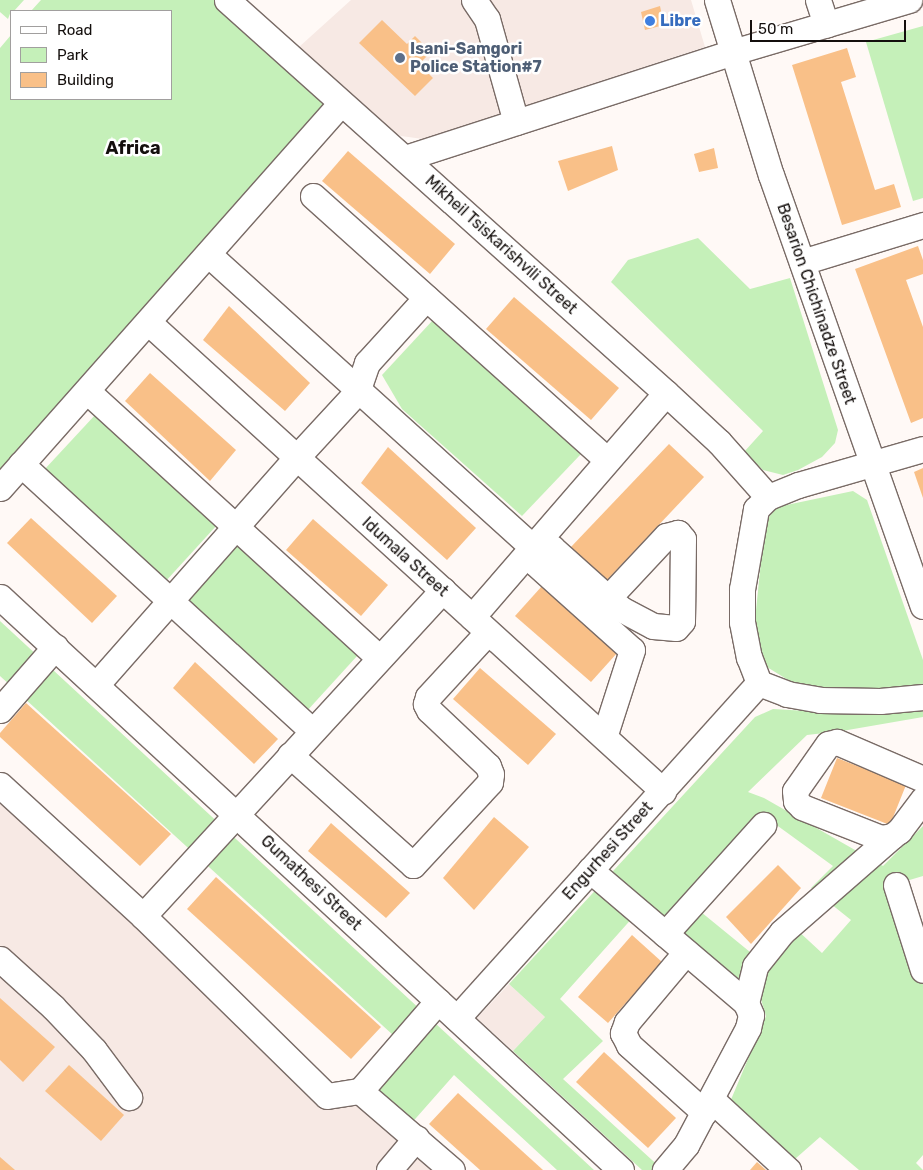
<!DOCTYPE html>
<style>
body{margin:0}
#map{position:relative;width:923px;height:1170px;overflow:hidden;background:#fff9f6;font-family:Rubik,sans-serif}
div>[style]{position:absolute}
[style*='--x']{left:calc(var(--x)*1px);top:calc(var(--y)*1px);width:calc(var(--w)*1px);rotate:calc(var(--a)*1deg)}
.built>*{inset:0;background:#f7e9e4}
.green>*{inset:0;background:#c5f0b9}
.building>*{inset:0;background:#f9c088}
.roads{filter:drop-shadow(1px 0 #796b66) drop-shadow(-1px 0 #796b66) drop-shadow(0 1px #796b66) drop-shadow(0 -1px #796b66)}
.minor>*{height:25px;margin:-12.5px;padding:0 12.5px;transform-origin:12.5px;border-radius:12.5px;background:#fff}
.dots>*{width:14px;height:14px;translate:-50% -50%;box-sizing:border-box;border:2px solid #fff;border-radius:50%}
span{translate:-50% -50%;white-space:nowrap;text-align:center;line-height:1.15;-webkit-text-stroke:5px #fff;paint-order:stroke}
.shop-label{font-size:16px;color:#366cbe;font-weight:700}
.left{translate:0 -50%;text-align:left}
.service-label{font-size:16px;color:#4e5e75;font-weight:700}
.street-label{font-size:16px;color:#140f0d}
.neighbourhood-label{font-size:18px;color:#140f0d;font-weight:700}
.legend{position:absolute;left:10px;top:10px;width:162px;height:90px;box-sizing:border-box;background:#fff;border:1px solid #a19f9e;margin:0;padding:6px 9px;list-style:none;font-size:15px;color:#140f0d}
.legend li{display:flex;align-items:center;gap:10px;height:25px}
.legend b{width:25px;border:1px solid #a19f9e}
.scale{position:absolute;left:750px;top:20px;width:156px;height:22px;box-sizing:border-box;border:2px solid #140f0d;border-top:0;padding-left:6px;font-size:15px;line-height:18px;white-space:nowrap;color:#140f0d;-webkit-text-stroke:4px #fff;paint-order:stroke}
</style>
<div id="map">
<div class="built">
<i style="clip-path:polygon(351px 0,691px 0,705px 47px,423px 139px,401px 136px,381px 125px,299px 47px)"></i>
<i style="clip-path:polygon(0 799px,327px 1103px,369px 1088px,409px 1126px,397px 1139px,431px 1170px,0 1170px)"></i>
<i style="clip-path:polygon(509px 984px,545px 1017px,513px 1051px,477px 1018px)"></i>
</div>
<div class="green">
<i style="clip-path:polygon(0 0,24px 0,14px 11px,11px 11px,8px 19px,0 12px)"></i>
<i style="clip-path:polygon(41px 0,216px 0,326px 103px,0 469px,0 48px,11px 35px,11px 99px,171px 99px,171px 11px,31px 11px)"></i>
<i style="clip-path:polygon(923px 26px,923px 198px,913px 201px,866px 42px)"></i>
<i style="clip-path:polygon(698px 238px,750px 289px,790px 278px,838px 430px,835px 443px,822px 457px,798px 470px,783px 475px,763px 470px,744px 452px,763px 431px,611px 282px,628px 260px)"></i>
<i style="clip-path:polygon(433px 320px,581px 454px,522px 516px,402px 409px,382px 375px)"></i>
<i style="clip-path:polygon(96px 414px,217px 525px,165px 582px,44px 470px)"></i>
<i style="clip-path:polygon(853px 491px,867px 500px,923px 660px,923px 688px,919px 690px,822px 687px,793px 683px,767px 667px,760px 654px,754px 630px,765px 522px,777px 507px)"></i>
<i style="clip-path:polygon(237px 544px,358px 655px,306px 712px,184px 600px)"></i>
<i style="clip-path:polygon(0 621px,594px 1170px,557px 1170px,454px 1075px,409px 1126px,369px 1088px,405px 1046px,0 676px)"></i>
<i style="clip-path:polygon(773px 709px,824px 712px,923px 709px,923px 717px,842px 731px,807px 735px,748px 792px,764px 798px,883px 866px,923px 826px,923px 876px,896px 884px,923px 970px,923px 1155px,916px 1163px,923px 1170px,859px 1170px,820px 1137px,795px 1159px,730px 1102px,766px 1016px,760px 996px,683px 933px,701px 912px,750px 952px,783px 917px,822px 953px,851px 920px,811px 888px,833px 866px,760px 813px,663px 922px,643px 906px,560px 999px,603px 1041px,563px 1079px,663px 1170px,642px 1170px,513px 1051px,545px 1017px,509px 984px,755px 717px)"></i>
</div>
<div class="building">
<i style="clip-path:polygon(660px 6px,664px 25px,645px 30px,641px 12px)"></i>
<i style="clip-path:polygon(382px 20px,407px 44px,415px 36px,431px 52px,419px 64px,433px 78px,415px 96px,359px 43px)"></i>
<i style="clip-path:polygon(847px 48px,856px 77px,841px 82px,875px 190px,894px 184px,901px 207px,842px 225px,792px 65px)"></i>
<i style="clip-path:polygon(612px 146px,618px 170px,568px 191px,558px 161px)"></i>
<i style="clip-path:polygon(714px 148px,718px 168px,699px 172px,694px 154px)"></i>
<i style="clip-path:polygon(348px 151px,455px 244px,430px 274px,322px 181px)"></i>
<i style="clip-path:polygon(918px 246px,923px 260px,923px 274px,906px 280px,923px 327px,923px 418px,911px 423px,855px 269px)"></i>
<i style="clip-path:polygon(514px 297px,619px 388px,591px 420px,486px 329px)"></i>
<i style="clip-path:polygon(229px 306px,310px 383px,285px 411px,203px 340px)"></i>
<i style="clip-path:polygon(150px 373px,236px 450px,210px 481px,125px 401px)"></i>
<i style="clip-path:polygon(669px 444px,704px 477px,605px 582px,570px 548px)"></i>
<i style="clip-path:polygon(388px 447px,476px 528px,447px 560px,361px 483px)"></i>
<i style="clip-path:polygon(923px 468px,923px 498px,914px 472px)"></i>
<i style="clip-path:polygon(31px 518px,117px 596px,92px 623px,7px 543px)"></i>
<i style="clip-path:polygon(313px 519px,388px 585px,361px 616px,286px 550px)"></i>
<i style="clip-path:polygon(542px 586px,618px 652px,591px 682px,515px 616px)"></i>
<i style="clip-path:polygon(195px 662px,278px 739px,254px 764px,173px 688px)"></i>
<i style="clip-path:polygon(480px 668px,556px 734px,528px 765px,453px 699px)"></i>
<i style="clip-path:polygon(26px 703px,171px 834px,140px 866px,0 737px,0 733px)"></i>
<i style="clip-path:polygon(837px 758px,906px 785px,890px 825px,821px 798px)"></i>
<i style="clip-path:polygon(494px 817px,529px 847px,474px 910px,443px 878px)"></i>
<i style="clip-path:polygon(331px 823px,410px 893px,386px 918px,308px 851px)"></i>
<i style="clip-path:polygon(778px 865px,801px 888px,751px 944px,726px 917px)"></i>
<i style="clip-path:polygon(216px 877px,381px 1027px,351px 1059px,187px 909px)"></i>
<i style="clip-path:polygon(632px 935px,662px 962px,608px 1023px,578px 997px)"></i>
<i style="clip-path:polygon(0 998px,55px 1047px,23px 1082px,0 1060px)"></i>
<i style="clip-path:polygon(604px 1052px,676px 1118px,648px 1148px,576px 1082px)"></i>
<i style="clip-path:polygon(69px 1065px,124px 1115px,101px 1141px,45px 1091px)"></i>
<i style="clip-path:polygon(458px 1093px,543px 1170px,480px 1170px,429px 1124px)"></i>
<i style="clip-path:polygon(0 1157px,15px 1170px,0 1170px)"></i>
<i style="clip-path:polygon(757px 1162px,766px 1170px,750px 1170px)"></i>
</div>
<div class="roads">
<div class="minor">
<i style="--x:227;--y:0;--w:589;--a:41.84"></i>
<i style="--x:666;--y:393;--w:72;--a:42.8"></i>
<i style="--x:719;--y:442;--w:74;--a:48.3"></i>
<i style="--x:474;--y:0;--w:23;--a:56"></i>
<i style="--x:487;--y:19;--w:107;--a:74.3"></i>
<i style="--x:717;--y:0;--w:183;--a:72.9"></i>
<i style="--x:771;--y:175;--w:457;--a:70.6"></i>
<i style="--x:818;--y:0;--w:26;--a:72"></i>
<i style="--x:405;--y:158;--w:345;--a:-17.9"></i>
<i style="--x:733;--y:52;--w:184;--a:-16.5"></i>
<i style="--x:313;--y:196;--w:395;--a:41.9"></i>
<i style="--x:208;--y:254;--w:435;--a:42.1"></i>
<i style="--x:531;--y:546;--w:17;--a:77"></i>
<i style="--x:535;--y:563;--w:130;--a:41.9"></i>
<i style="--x:632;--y:650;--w:91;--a:107.8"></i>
<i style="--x:802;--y:262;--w:127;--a:-17"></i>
<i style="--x:148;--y:322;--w:697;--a:42.32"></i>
<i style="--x:87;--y:391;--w:396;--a:42.4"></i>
<i style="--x:923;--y:449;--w:130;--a:163.9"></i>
<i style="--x:798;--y:485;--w:32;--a:158"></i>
<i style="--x:768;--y:497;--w:17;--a:135"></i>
<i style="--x:756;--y:509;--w:81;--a:99.9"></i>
<i style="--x:742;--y:589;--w:33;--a:90"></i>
<i style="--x:742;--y:622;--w:36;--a:79"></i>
<i style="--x:749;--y:657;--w:28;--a:69"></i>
<i style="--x:759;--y:683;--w:30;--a:21"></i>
<i style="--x:787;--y:694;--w:34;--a:10"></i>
<i style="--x:820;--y:700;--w:60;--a:1"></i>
<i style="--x:880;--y:701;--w:43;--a:-5.3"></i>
<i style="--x:21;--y:464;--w:395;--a:42.5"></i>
<i style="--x:0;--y:488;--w:514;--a:-48.47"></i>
<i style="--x:535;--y:542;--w:18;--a:19"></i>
<i style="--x:552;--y:548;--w:75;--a:41.8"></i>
<i style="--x:608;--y:598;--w:17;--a:40"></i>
<i style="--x:621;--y:609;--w:36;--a:28"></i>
<i style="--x:653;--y:626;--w:23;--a:5"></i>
<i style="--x:676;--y:628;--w:9;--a:-49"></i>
<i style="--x:682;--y:621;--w:82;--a:-89.3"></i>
<i style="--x:683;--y:539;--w:8;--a:-130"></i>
<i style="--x:678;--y:533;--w:12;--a:166"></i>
<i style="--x:666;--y:536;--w:85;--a:133.1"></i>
<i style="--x:0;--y:597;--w:845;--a:42.7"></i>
<i style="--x:472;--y:617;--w:296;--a:-49.1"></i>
<i style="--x:96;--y:685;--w:303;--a:-48.6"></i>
<i style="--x:296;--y:458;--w:90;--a:-47.3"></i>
<i style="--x:357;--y:392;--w:31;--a:-71"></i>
<i style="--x:367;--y:363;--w:88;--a:-47.8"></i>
<i style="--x:0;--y:710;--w:84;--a:-48.9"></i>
<i style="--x:290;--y:755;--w:165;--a:41.8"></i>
<i style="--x:413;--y:865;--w:113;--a:-47.1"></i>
<i style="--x:490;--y:782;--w:8;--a:-83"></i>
<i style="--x:491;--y:774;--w:9;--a:-111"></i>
<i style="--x:488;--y:766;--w:81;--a:-136.5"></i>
<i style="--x:429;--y:710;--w:7;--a:-117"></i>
<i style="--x:426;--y:704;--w:7;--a:-74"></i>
<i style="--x:428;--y:697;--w:88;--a:-47.3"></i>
<i style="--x:923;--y:779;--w:94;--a:-156.7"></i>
<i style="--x:837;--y:742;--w:9;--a:167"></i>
<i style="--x:828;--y:744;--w:57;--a:125.1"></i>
<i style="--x:795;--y:791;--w:10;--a:84"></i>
<i style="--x:796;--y:801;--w:8;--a:45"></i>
<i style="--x:802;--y:807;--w:85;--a:21.4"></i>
<i style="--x:881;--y:838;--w:11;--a:-10"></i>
<i style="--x:892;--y:836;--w:9;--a:-36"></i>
<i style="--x:899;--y:831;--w:40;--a:-53"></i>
<i style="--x:0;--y:785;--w:194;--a:42.5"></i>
<i style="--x:143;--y:916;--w:257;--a:44.4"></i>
<i style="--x:327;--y:1096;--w:33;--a:-9"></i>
<i style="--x:360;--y:1091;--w:119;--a:-49.1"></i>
<i style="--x:590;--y:870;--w:205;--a:40.4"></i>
<i style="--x:746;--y:1003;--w:13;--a:67"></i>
<i style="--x:751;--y:1015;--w:13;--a:103"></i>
<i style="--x:748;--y:1028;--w:132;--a:117.9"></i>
<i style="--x:686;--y:1145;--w:33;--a:130"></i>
<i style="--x:896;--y:885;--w:89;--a:72.4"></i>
<i style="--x:143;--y:916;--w:443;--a:-47.4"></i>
<i style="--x:665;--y:934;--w:147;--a:-48"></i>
<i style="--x:686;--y:952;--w:92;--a:130.1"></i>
<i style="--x:627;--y:1022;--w:12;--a:110"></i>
<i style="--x:623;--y:1033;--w:13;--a:63"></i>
<i style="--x:629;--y:1045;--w:101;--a:41.8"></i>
<i style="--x:0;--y:959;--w:72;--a:42.2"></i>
<i style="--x:53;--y:1007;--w:59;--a:46.4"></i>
<i style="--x:94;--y:1050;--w:59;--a:53.3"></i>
<i style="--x:746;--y:1003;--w:38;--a:-76"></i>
<i style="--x:755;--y:966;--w:43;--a:-51.5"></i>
<i style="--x:782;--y:932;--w:146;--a:-41.1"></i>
<i style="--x:457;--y:1018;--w:451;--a:-48"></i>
<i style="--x:360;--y:1091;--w:121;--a:40.7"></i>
<i style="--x:711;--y:1099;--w:105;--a:42.7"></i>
<i style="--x:389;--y:1170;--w:42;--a:-49.8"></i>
</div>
</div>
<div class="dots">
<i style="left:650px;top:21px;background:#3f7fe0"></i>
<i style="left:400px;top:58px;background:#5c6f8a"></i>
</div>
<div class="shop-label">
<span class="left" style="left:660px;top:21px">Libre</span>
</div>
<div class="service-label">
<span class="left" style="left:410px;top:58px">Isani-Samgori<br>Police Station#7</span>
</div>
<div class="street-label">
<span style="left:501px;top:245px;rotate:42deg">Mikheil Tsiskarishvili Street</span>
<span style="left:816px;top:304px;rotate:71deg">Besarion Chichinadze Street</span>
<span style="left:405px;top:557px;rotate:42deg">Idumala Street</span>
<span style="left:608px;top:851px;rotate:-48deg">Engurhesi Street</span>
<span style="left:311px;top:883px;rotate:43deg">Gumathesi Street</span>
</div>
<div class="neighbourhood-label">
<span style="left:133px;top:148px">Africa</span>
</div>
<ul class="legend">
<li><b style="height:6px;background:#fff"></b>Road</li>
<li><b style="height:14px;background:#c5f0b9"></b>Park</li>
<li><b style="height:14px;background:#f9c088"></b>Building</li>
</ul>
<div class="scale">50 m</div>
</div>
